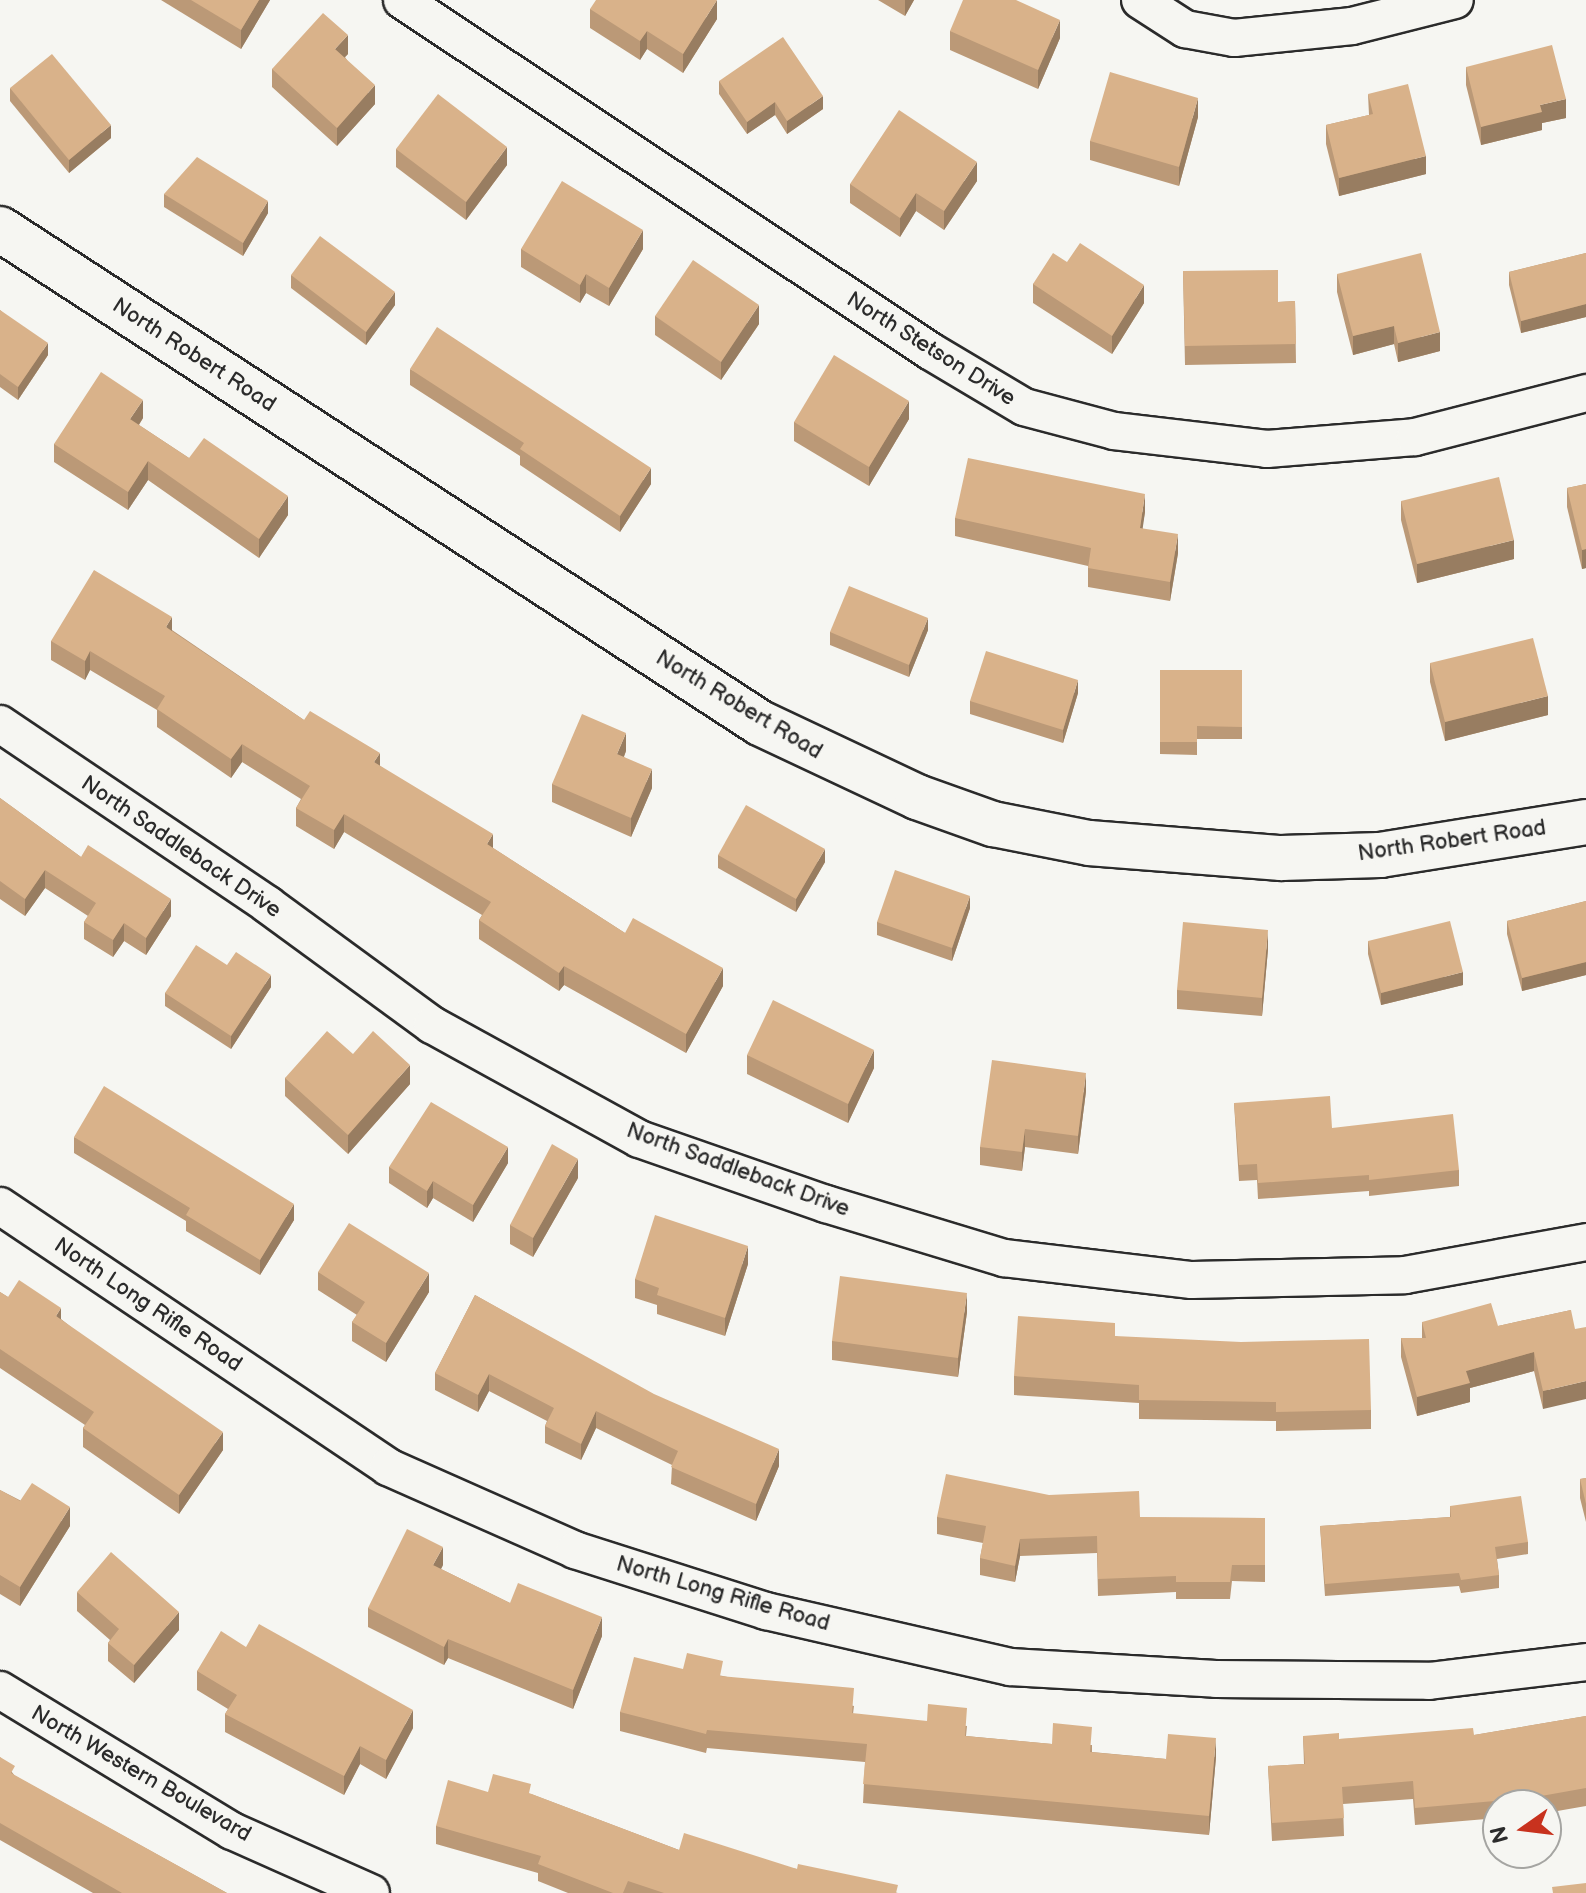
<!DOCTYPE html>
<style>
body{margin:0}
#map{position:relative;width:1586px;height:1893px;overflow:hidden;background:#f6f6f2;font-family:"Balsamiq Sans",sans-serif}
div>[style]{position:absolute}
[style*='--x']{left:calc(var(--x)*1px);top:calc(var(--y)*1px);width:calc(var(--w)*1px);rotate:calc(var(--a)*1deg)}
.roads{filter:drop-shadow(2px 0 #2b2b2b) drop-shadow(-2px 0 #2b2b2b) drop-shadow(0 2px #2b2b2b) drop-shadow(0 -2px #2b2b2b)}
.street>*{height:36px;margin:-18px;padding:0 18px;transform-origin:18px;border-radius:18px;background:#f6f6f2}
.secondary>*{height:44px;margin:-22px;padding:0 22px;transform-origin:22px;border-radius:22px;background:#f6f6f2}
.wall>*{inset:0;background:#b97}
.shaded-wall>*{inset:0;background:#987d61}
.building>*{inset:0;background:#d9b28a}
span{translate:-50% -50%;white-space:nowrap;text-align:center;line-height:1.15;-webkit-text-stroke:6px #f6f6f2;paint-order:stroke}
.street-label{font-size:22px;color:#2b2b2b}
.north{position:absolute;left:1482px;top:1789px;width:80px;height:80px;box-sizing:border-box;background:#f6f6f2;border:2px solid #a5a5a2;border-radius:50%;rotate:256deg;font-size:22px;font-weight:700;line-height:32px;text-align:center;color:#2b2b2b}
.north::after{content:'';display:block;margin:auto;width:28px;height:36px;background:#c8321e;clip-path:polygon(50% 0,100% 100%,50% 72%,0 100%)}
</style>
<div id="map">
<div class="roads">
<div class="street">
<i style="--x:402;--y:0;--w:634;--a:33.61"></i>
<i style="--x:930;--y:351;--w:109;--a:30.8"></i>
<i style="--x:1024;--y:407;--w:93;--a:14.9"></i>
<i style="--x:1114;--y:431;--w:154;--a:6.7"></i>
<i style="--x:1267;--y:449;--w:148;--a:-4.6"></i>
<i style="--x:1415;--y:437;--w:177;--a:-14.4"></i>
<i style="--x:1140;--y:0;--w:54;--a:32.8"></i>
<i style="--x:1185;--y:29;--w:50;--a:10.4"></i>
<i style="--x:1234;--y:38;--w:119;--a:-5.8"></i>
<i style="--x:1352;--y:26;--w:106;--a:-14.2"></i>
<i style="--x:0;--y:724;--w:323;--a:34"></i>
<i style="--x:268;--y:905;--w:203;--a:36.2"></i>
<i style="--x:432;--y:1025;--w:236;--a:28.8"></i>
<i style="--x:639;--y:1139;--w:198;--a:19.2"></i>
<i style="--x:826;--y:1204;--w:186;--a:16.9"></i>
<i style="--x:1004;--y:1258;--w:189;--a:6.7"></i>
<i style="--x:1192;--y:1280;--w:213;--a:-1.3"></i>
<i style="--x:1405;--y:1275;--w:184;--a:-10.3"></i>
<i style="--x:0;--y:1206;--w:468;--a:33.9"></i>
<i style="--x:388;--y:1467;--w:205;--a:23.9"></i>
<i style="--x:575;--y:1550;--w:201;--a:17.7"></i>
<i style="--x:766;--y:1611;--w:250;--a:12.9"></i>
<i style="--x:1010;--y:1667;--w:206;--a:3.3"></i>
<i style="--x:1216;--y:1679;--w:213;--a:0.5"></i>
<i style="--x:1429;--y:1681;--w:158;--a:-6.9"></i>
<i style="--x:0;--y:1690;--w:271;--a:31.3"></i>
<i style="--x:232;--y:1831;--w:152;--a:24"></i>
</div>
<div class="secondary">
<i style="--x:0;--y:229;--w:906;--a:33.02"></i>
<i style="--x:760;--y:723;--w:174;--a:25.2"></i>
<i style="--x:917;--y:797;--w:81;--a:19.6"></i>
<i style="--x:993;--y:824;--w:98;--a:11.2"></i>
<i style="--x:1089;--y:843;--w:193;--a:4.5"></i>
<i style="--x:1281;--y:858;--w:99;--a:-1.7"></i>
<i style="--x:1380;--y:855;--w:209;--a:-9.1"></i>
</div>
</div>
<div class="wall">
<i style="clip-path:polygon(161px 0,270px 0,241px 49px)"></i>
<i style="clip-path:polygon(878px 0,914px 0,905px 16px)"></i>
<i style="clip-path:polygon(590px 9px,717px 19px,683px 73px,647px 49px,640px 60px,590px 28px)"></i>
<i style="clip-path:polygon(950px 31px,1060px 38px,1038px 89px,950px 50px)"></i>
<i style="clip-path:polygon(348px 54px,345px 57px,375px 104px,337px 146px,272px 87px,272px 69px)"></i>
<i style="clip-path:polygon(1466px 67px,1566px 118px,1542px 123px,1542px 130px,1481px 145px,1466px 85px)"></i>
<i style="clip-path:polygon(719px 81px,823px 109px,787px 134px,775px 115px,747px 134px,719px 94px)"></i>
<i style="clip-path:polygon(10px 88px,111px 138px,69px 173px,10px 101px)"></i>
<i style="clip-path:polygon(1368px 94px,1426px 174px,1339px 196px,1326px 144px,1326px 125px,1369px 115px)"></i>
<i style="clip-path:polygon(1198px 117px,1179px 186px,1090px 160px,1090px 141px)"></i>
<i style="clip-path:polygon(396px 149px,507px 165px,466px 220px,396px 167px)"></i>
<i style="clip-path:polygon(977px 181px,944px 230px,916px 211px,900px 237px,850px 203px,850px 184px)"></i>
<i style="clip-path:polygon(164px 194px,268px 213px,243px 256px,164px 207px)"></i>
<i style="clip-path:polygon(521px 249px,643px 249px,609px 306px,586px 293px,580px 303px,521px 267px)"></i>
<i style="clip-path:polygon(1586px 253px,1586px 317px,1521px 333px,1509px 285px,1509px 272px)"></i>
<i style="clip-path:polygon(1067px 262px,1144px 303px,1112px 354px,1033px 303px,1033px 284px)"></i>
<i style="clip-path:polygon(1183px 271px,1278px 302px,1295px 301px,1296px 363px,1185px 365px)"></i>
<i style="clip-path:polygon(1337px 274px,1440px 351px,1398px 362px,1394px 344px,1353px 355px,1337px 292px)"></i>
<i style="clip-path:polygon(291px 275px,395px 305px,366px 345px,291px 288px)"></i>
<i style="clip-path:polygon(0 310px,48px 355px,18px 400px,0 387px)"></i>
<i style="clip-path:polygon(655px 316px,759px 324px,721px 380px,655px 335px)"></i>
<i style="clip-path:polygon(410px 369px,651px 484px,620px 532px,520px 465px,520px 456px,410px 385px)"></i>
<i style="clip-path:polygon(143px 418px,139px 425px,189px 458px,288px 515px,259px 558px,148px 480px,128px 510px,54px 462px,54px 444px)"></i>
<i style="clip-path:polygon(909px 419px,869px 486px,794px 441px,794px 422px)"></i>
<i style="clip-path:polygon(1586px 484px,1586px 568px,1582px 569px,1567px 507px,1567px 488px)"></i>
<i style="clip-path:polygon(1401px 501px,1514px 559px,1417px 583px,1401px 520px)"></i>
<i style="clip-path:polygon(1145px 512px,1142px 528px,1178px 553px,1170px 601px,1088px 587px,1088px 566px,955px 536px,955px 518px)"></i>
<i style="clip-path:polygon(172px 630px,304px 720px,380px 766px,493px 848px,625px 933px,723px 986px,686px 1053px,564px 985px,559px 991px,479px 939px,479px 920px,482px 915px,344px 832px,334px 849px,296px 826px,296px 808px,301px 799px,242px 762px,231px 778px,157px 727px,157px 710px,90px 670px,85px 680px,51px 660px,51px 641px)"></i>
<i style="clip-path:polygon(928px 630px,909px 677px,830px 645px,830px 632px)"></i>
<i style="clip-path:polygon(1430px 663px,1548px 715px,1445px 741px,1430px 682px)"></i>
<i style="clip-path:polygon(1160px 670px,1242px 670px,1242px 739px,1197px 739px,1197px 755px,1160px 754px)"></i>
<i style="clip-path:polygon(1078px 693px,1063px 743px,970px 714px,970px 701px)"></i>
<i style="clip-path:polygon(626px 751px,624px 757px,652px 788px,631px 837px,552px 802px,552px 784px)"></i>
<i style="clip-path:polygon(0 798px,81px 857px,171px 916px,146px 955px,124px 941px,113px 957px,84px 939px,84px 922px,88px 916px,45px 888px,25px 916px,0 899px)"></i>
<i style="clip-path:polygon(718px 855px,825px 862px,796px 912px,718px 868px)"></i>
<i style="clip-path:polygon(1586px 901px,1586px 975px,1522px 991px,1507px 934px,1507px 921px)"></i>
<i style="clip-path:polygon(970px 908px,952px 961px,877px 935px,877px 922px)"></i>
<i style="clip-path:polygon(1368px 941px,1463px 985px,1381px 1005px,1368px 954px)"></i>
<i style="clip-path:polygon(1268px 949px,1262px 1016px,1177px 1009px,1177px 990px)"></i>
<i style="clip-path:polygon(227px 965px,271px 987px,231px 1049px,165px 1006px,165px 993px)"></i>
<i style="clip-path:polygon(353px 1054px,410px 1084px,348px 1154px,285px 1096px,285px 1078px)"></i>
<i style="clip-path:polygon(747px 1055px,874px 1068px,848px 1123px,747px 1074px)"></i>
<i style="clip-path:polygon(1086px 1091px,1078px 1154px,1025px 1147px,1022px 1171px,980px 1165px,980px 1147px)"></i>
<i style="clip-path:polygon(1234px 1103px,1332px 1128px,1459px 1170px,1459px 1186px,1369px 1196px,1369px 1191px,1258px 1199px,1257px 1180px,1239px 1181px)"></i>
<i style="clip-path:polygon(74px 1137px,294px 1220px,260px 1275px,186px 1231px,186px 1221px,74px 1153px)"></i>
<i style="clip-path:polygon(508px 1163px,473px 1222px,433px 1198px,427px 1208px,389px 1183px,389px 1167px)"></i>
<i style="clip-path:polygon(578px 1178px,533px 1257px,510px 1244px,510px 1225px)"></i>
<i style="clip-path:polygon(748px 1264px,725px 1336px,657px 1314px,657px 1305px,635px 1298px,635px 1279px)"></i>
<i style="clip-path:polygon(318px 1272px,429px 1292px,386px 1362px,352px 1341px,352px 1322px,357px 1315px,318px 1290px)"></i>
<i style="clip-path:polygon(0 1292px,8px 1297px,61px 1319px,223px 1450px,179px 1514px,83px 1447px,83px 1428px,85px 1425px,0 1368px)"></i>
<i style="clip-path:polygon(475px 1295px,779px 1466px,756px 1521px,671px 1484px,672px 1465px,596px 1428px,581px 1460px,545px 1443px,545px 1426px,547px 1421px,489px 1391px,478px 1412px,435px 1390px,435px 1373px)"></i>
<i style="clip-path:polygon(1571px 1310px,1543px 1409px,1534px 1371px,1470px 1388px,1470px 1402px,1417px 1416px,1401px 1357px,1401px 1338px,1422px 1338px,1422px 1322px,1498px 1326px)"></i>
<i style="clip-path:polygon(967px 1312px,958px 1377px,832px 1360px,832px 1341px)"></i>
<i style="clip-path:polygon(1115px 1336px,1371px 1410px,1371px 1429px,1276px 1431px,1276px 1421px,1139px 1419px,1139px 1403px,1014px 1395px,1014px 1376px)"></i>
<i style="clip-path:polygon(1586px 1478px,1586px 1522px,1580px 1498px,1580px 1479px)"></i>
<i style="clip-path:polygon(0 1490px,70px 1526px,20px 1606px,0 1594px)"></i>
<i style="clip-path:polygon(1450px 1506px,1528px 1542px,1528px 1554px,1497px 1559px,1499px 1575px,1499px 1588px,1461px 1593px,1459px 1586px,1325px 1596px,1320px 1526px,1450px 1517px)"></i>
<i style="clip-path:polygon(937px 1517px,1265px 1518px,1265px 1582px,1232px 1581px,1230px 1599px,1176px 1599px,1176px 1592px,1098px 1596px,1097px 1553px,1020px 1556px,1015px 1582px,980px 1575px,980px 1558px,983px 1543px,937px 1534px)"></i>
<i style="clip-path:polygon(443px 1565px,441px 1569px,510px 1603px,602px 1636px,573px 1709px,448px 1658px,444px 1665px,368px 1627px,368px 1608px)"></i>
<i style="clip-path:polygon(77px 1592px,179px 1630px,134px 1683px,108px 1661px,108px 1643px,110px 1640px,77px 1611px)"></i>
<i style="clip-path:polygon(246px 1647px,413px 1728px,386px 1779px,360px 1764px,344px 1795px,225px 1732px,225px 1714px,228px 1709px,197px 1690px,197px 1671px)"></i>
<i style="clip-path:polygon(683px 1669px,723px 1676px,854px 1706px,853px 1714px,967px 1726px,966px 1736px,1052px 1744px,1092px 1745px,1092px 1752px,1166px 1759px,1216px 1757px,1209px 1835px,863px 1803px,865px 1762px,707px 1748px,706px 1753px,620px 1731px,620px 1712px)"></i>
<i style="clip-path:polygon(1586px 1716px,1586px 1806px,1546px 1813px,1546px 1805px,1498px 1805px,1498px 1818px,1415px 1825px,1413px 1799px,1343px 1804px,1344px 1836px,1272px 1841px,1268px 1766px,1304px 1764px,1303px 1736px,1339px 1739px,1474px 1735px)"></i>
<i style="clip-path:polygon(0 1757px,15px 1776px,227px 1893px,93px 1893px,0 1840px)"></i>
<i style="clip-path:polygon(531px 1794px,679px 1850px,797px 1869px,898px 1893px,568px 1893px,538px 1881px,538px 1873px,436px 1844px,436px 1826px)"></i>
</div>
<div class="shaded-wall">
<i style="clip-path:polygon(259px 0,270px 0,241px 49px,241px 30px)"></i>
<i style="clip-path:polygon(717px 0,717px 19px,683px 73px,683px 54px)"></i>
<i style="clip-path:polygon(905px 0,914px 0,905px 16px)"></i>
<i style="clip-path:polygon(1060px 20px,1060px 38px,1038px 89px,1038px 70px)"></i>
<i style="clip-path:polygon(647px 31px,647px 49px,640px 60px,640px 41px)"></i>
<i style="clip-path:polygon(348px 35px,348px 54px,335px 67px,335px 49px)"></i>
<i style="clip-path:polygon(375px 85px,375px 104px,337px 146px,337px 128px)"></i>
<i style="clip-path:polygon(823px 96px,823px 109px,787px 134px,787px 121px)"></i>
<i style="clip-path:polygon(1198px 98px,1198px 117px,1179px 186px,1179px 167px)"></i>
<i style="clip-path:polygon(1566px 99px,1566px 118px,1542px 123px,1542px 130px,1481px 145px,1481px 127px,1540px 105px)"></i>
<i style="clip-path:polygon(775px 102px,775px 115px,747px 134px,747px 122px)"></i>
<i style="clip-path:polygon(111px 125px,111px 138px,69px 173px,69px 160px)"></i>
<i style="clip-path:polygon(507px 147px,507px 165px,466px 220px,466px 202px)"></i>
<i style="clip-path:polygon(1426px 156px,1426px 174px,1339px 196px,1339px 178px)"></i>
<i style="clip-path:polygon(977px 162px,977px 181px,944px 230px,944px 211px)"></i>
<i style="clip-path:polygon(916px 193px,916px 211px,900px 237px,900px 218px)"></i>
<i style="clip-path:polygon(268px 201px,268px 213px,243px 256px,243px 243px)"></i>
<i style="clip-path:polygon(643px 230px,643px 249px,609px 306px,609px 288px)"></i>
<i style="clip-path:polygon(586px 274px,586px 293px,580px 303px,580px 285px)"></i>
<i style="clip-path:polygon(1144px 285px,1144px 303px,1112px 354px,1112px 336px)"></i>
<i style="clip-path:polygon(395px 292px,395px 305px,366px 345px,366px 332px)"></i>
<i style="clip-path:polygon(1586px 304px,1586px 317px,1521px 333px,1521px 321px)"></i>
<i style="clip-path:polygon(759px 305px,759px 324px,721px 380px,721px 362px)"></i>
<i style="clip-path:polygon(1394px 326px,1394px 344px,1353px 355px,1353px 336px)"></i>
<i style="clip-path:polygon(1440px 332px,1440px 351px,1398px 362px,1398px 343px)"></i>
<i style="clip-path:polygon(48px 343px,48px 355px,18px 400px,18px 387px)"></i>
<i style="clip-path:polygon(143px 400px,143px 418px,130px 438px,130px 419px)"></i>
<i style="clip-path:polygon(909px 401px,909px 419px,869px 486px,869px 467px)"></i>
<i style="clip-path:polygon(148px 461px,148px 480px,128px 510px,128px 492px)"></i>
<i style="clip-path:polygon(651px 468px,651px 484px,620px 532px,620px 516px)"></i>
<i style="clip-path:polygon(1145px 494px,1145px 512px,1140px 547px,1140px 528px)"></i>
<i style="clip-path:polygon(288px 496px,288px 515px,259px 558px,259px 539px)"></i>
<i style="clip-path:polygon(1178px 534px,1178px 553px,1170px 601px,1170px 582px)"></i>
<i style="clip-path:polygon(1514px 540px,1514px 559px,1417px 583px,1417px 564px)"></i>
<i style="clip-path:polygon(1586px 549px,1586px 568px,1582px 569px,1582px 550px)"></i>
<i style="clip-path:polygon(172px 617px,172px 636px,166px 627px)"></i>
<i style="clip-path:polygon(928px 618px,928px 630px,909px 677px,909px 665px)"></i>
<i style="clip-path:polygon(90px 651px,90px 670px,85px 680px,85px 661px)"></i>
<i style="clip-path:polygon(1078px 680px,1078px 693px,1063px 743px,1063px 730px)"></i>
<i style="clip-path:polygon(1548px 696px,1548px 715px,1445px 741px,1445px 722px)"></i>
<i style="clip-path:polygon(626px 733px,626px 751px,617px 772px,617px 754px)"></i>
<i style="clip-path:polygon(242px 744px,242px 762px,231px 778px,231px 759px)"></i>
<i style="clip-path:polygon(380px 753px,380px 772px,374px 762px)"></i>
<i style="clip-path:polygon(652px 769px,652px 788px,631px 837px,631px 818px)"></i>
<i style="clip-path:polygon(344px 814px,344px 832px,334px 849px,334px 830px)"></i>
<i style="clip-path:polygon(493px 834px,493px 853px,487px 844px)"></i>
<i style="clip-path:polygon(825px 849px,825px 862px,796px 912px,796px 899px)"></i>
<i style="clip-path:polygon(45px 870px,45px 888px,25px 916px,25px 899px)"></i>
<i style="clip-path:polygon(970px 896px,970px 908px,952px 961px,952px 948px)"></i>
<i style="clip-path:polygon(171px 899px,171px 916px,146px 955px,146px 938px)"></i>
<i style="clip-path:polygon(124px 923px,124px 941px,113px 957px,113px 940px)"></i>
<i style="clip-path:polygon(1268px 930px,1268px 949px,1262px 1016px,1262px 998px)"></i>
<i style="clip-path:polygon(1586px 962px,1586px 975px,1522px 991px,1522px 978px)"></i>
<i style="clip-path:polygon(564px 966px,564px 985px,559px 991px,559px 973px)"></i>
<i style="clip-path:polygon(723px 968px,723px 986px,686px 1053px,686px 1034px)"></i>
<i style="clip-path:polygon(1463px 972px,1463px 985px,1381px 1005px,1381px 993px)"></i>
<i style="clip-path:polygon(271px 975px,271px 987px,231px 1049px,231px 1036px)"></i>
<i style="clip-path:polygon(874px 1050px,874px 1068px,848px 1123px,848px 1104px)"></i>
<i style="clip-path:polygon(410px 1065px,410px 1084px,348px 1154px,348px 1135px)"></i>
<i style="clip-path:polygon(1086px 1073px,1086px 1091px,1078px 1154px,1078px 1136px)"></i>
<i style="clip-path:polygon(1025px 1129px,1025px 1147px,1022px 1171px,1022px 1152px)"></i>
<i style="clip-path:polygon(508px 1147px,508px 1163px,473px 1222px,473px 1205px)"></i>
<i style="clip-path:polygon(578px 1159px,578px 1178px,533px 1257px,533px 1238px)"></i>
<i style="clip-path:polygon(433px 1181px,433px 1198px,427px 1208px,427px 1191px)"></i>
<i style="clip-path:polygon(294px 1204px,294px 1220px,260px 1275px,260px 1260px)"></i>
<i style="clip-path:polygon(748px 1246px,748px 1264px,725px 1336px,725px 1318px)"></i>
<i style="clip-path:polygon(429px 1273px,429px 1292px,386px 1362px,386px 1343px)"></i>
<i style="clip-path:polygon(967px 1293px,967px 1312px,958px 1377px,958px 1358px)"></i>
<i style="clip-path:polygon(61px 1308px,61px 1327px,56px 1316px)"></i>
<i style="clip-path:polygon(1534px 1352px,1534px 1371px,1470px 1388px,1470px 1402px,1417px 1416px,1417px 1397px,1466px 1371px)"></i>
<i style="clip-path:polygon(489px 1374px,489px 1391px,478px 1412px,478px 1395px)"></i>
<i style="clip-path:polygon(1586px 1381px,1586px 1399px,1543px 1409px,1543px 1391px)"></i>
<i style="clip-path:polygon(596px 1411px,596px 1428px,581px 1460px,581px 1444px)"></i>
<i style="clip-path:polygon(223px 1432px,223px 1450px,179px 1514px,179px 1495px)"></i>
<i style="clip-path:polygon(779px 1449px,779px 1466px,756px 1521px,756px 1504px)"></i>
<i style="clip-path:polygon(70px 1507px,70px 1526px,20px 1606px,20px 1587px)"></i>
<i style="clip-path:polygon(1020px 1539px,1020px 1556px,1015px 1582px,1015px 1566px)"></i>
<i style="clip-path:polygon(443px 1547px,443px 1565px,433px 1584px,433px 1565px)"></i>
<i style="clip-path:polygon(179px 1612px,179px 1630px,134px 1683px,134px 1665px)"></i>
<i style="clip-path:polygon(602px 1617px,602px 1636px,573px 1709px,573px 1690px)"></i>
<i style="clip-path:polygon(448px 1639px,448px 1658px,444px 1665px,444px 1647px)"></i>
<i style="clip-path:polygon(413px 1710px,413px 1728px,386px 1779px,386px 1760px)"></i>
<i style="clip-path:polygon(1216px 1738px,1216px 1757px,1209px 1835px,1209px 1816px)"></i>
<i style="clip-path:polygon(360px 1746px,360px 1764px,344px 1795px,344px 1776px)"></i>
</div>
<div class="building">
<i style="clip-path:polygon(191px 0,259px 0,241px 30px)"></i>
<i style="clip-path:polygon(596px 0,717px 0,683px 54px,647px 31px,640px 41px,590px 9px)"></i>
<i style="clip-path:polygon(963px 0,1016px 0,1060px 20px,1038px 70px,950px 31px)"></i>
<i style="clip-path:polygon(323px 13px,348px 35px,335px 49px,375px 85px,337px 128px,272px 69px)"></i>
<i style="clip-path:polygon(783px 37px,823px 96px,787px 121px,775px 102px,747px 122px,719px 81px)"></i>
<i style="clip-path:polygon(1552px 45px,1566px 99px,1540px 105px,1542px 112px,1481px 127px,1466px 67px)"></i>
<i style="clip-path:polygon(52px 54px,111px 125px,69px 160px,10px 88px)"></i>
<i style="clip-path:polygon(1110px 72px,1198px 98px,1179px 167px,1090px 141px)"></i>
<i style="clip-path:polygon(1408px 84px,1426px 156px,1339px 178px,1326px 125px,1373px 114px,1368px 94px)"></i>
<i style="clip-path:polygon(438px 94px,507px 147px,466px 202px,396px 149px)"></i>
<i style="clip-path:polygon(899px 110px,977px 162px,944px 211px,916px 193px,900px 218px,850px 184px)"></i>
<i style="clip-path:polygon(197px 157px,268px 201px,243px 243px,164px 194px)"></i>
<i style="clip-path:polygon(562px 181px,643px 230px,609px 288px,586px 274px,580px 285px,521px 249px)"></i>
<i style="clip-path:polygon(320px 236px,395px 292px,366px 332px,291px 275px)"></i>
<i style="clip-path:polygon(1080px 243px,1144px 285px,1112px 336px,1033px 284px,1053px 253px,1067px 262px)"></i>
<i style="clip-path:polygon(1421px 253px,1440px 332px,1398px 343px,1394px 326px,1353px 336px,1337px 274px)"></i>
<i style="clip-path:polygon(1586px 253px,1586px 304px,1521px 321px,1509px 272px)"></i>
<i style="clip-path:polygon(693px 260px,759px 305px,721px 362px,655px 316px)"></i>
<i style="clip-path:polygon(1278px 270px,1278px 302px,1295px 301px,1296px 344px,1185px 346px,1183px 271px)"></i>
<i style="clip-path:polygon(0 310px,48px 343px,18px 387px,0 374px)"></i>
<i style="clip-path:polygon(437px 327px,651px 468px,620px 516px,520px 449px,524px 443px,410px 369px)"></i>
<i style="clip-path:polygon(834px 355px,909px 401px,869px 467px,794px 422px)"></i>
<i style="clip-path:polygon(101px 372px,143px 400px,130px 419px,189px 458px,204px 438px,288px 496px,259px 539px,148px 461px,128px 492px,54px 444px)"></i>
<i style="clip-path:polygon(968px 458px,1145px 494px,1140px 528px,1178px 534px,1170px 582px,1088px 568px,1091px 548px,955px 518px)"></i>
<i style="clip-path:polygon(1499px 477px,1514px 540px,1417px 564px,1401px 501px)"></i>
<i style="clip-path:polygon(1586px 484px,1586px 549px,1582px 550px,1567px 488px)"></i>
<i style="clip-path:polygon(94px 570px,172px 617px,166px 627px,304px 720px,310px 711px,380px 753px,374px 762px,493px 834px,487px 844px,625px 933px,633px 918px,723px 968px,686px 1034px,564px 966px,559px 973px,479px 920px,491px 902px,344px 814px,334px 830px,296px 808px,310px 786px,242px 744px,231px 759px,157px 709px,165px 696px,90px 651px,85px 661px,51px 641px)"></i>
<i style="clip-path:polygon(849px 586px,928px 618px,909px 665px,830px 632px)"></i>
<i style="clip-path:polygon(1533px 638px,1548px 696px,1445px 722px,1430px 663px)"></i>
<i style="clip-path:polygon(986px 651px,1078px 680px,1063px 730px,970px 701px)"></i>
<i style="clip-path:polygon(1160px 670px,1242px 670px,1242px 727px,1197px 726px,1197px 742px,1160px 742px)"></i>
<i style="clip-path:polygon(582px 714px,626px 733px,617px 754px,652px 769px,631px 818px,552px 784px)"></i>
<i style="clip-path:polygon(0 798px,81px 857px,88px 845px,171px 899px,146px 938px,124px 923px,113px 940px,84px 922px,96px 903px,45px 870px,25px 899px,0 881px)"></i>
<i style="clip-path:polygon(746px 805px,825px 849px,796px 899px,718px 855px)"></i>
<i style="clip-path:polygon(895px 870px,970px 896px,952px 948px,877px 922px)"></i>
<i style="clip-path:polygon(1586px 901px,1586px 962px,1522px 978px,1507px 921px)"></i>
<i style="clip-path:polygon(1450px 921px,1463px 972px,1381px 993px,1368px 941px)"></i>
<i style="clip-path:polygon(1183px 922px,1268px 930px,1262px 998px,1177px 990px)"></i>
<i style="clip-path:polygon(196px 945px,227px 965px,236px 952px,271px 975px,231px 1036px,165px 993px)"></i>
<i style="clip-path:polygon(773px 1000px,874px 1050px,848px 1104px,747px 1055px)"></i>
<i style="clip-path:polygon(327px 1031px,353px 1054px,373px 1031px,410px 1065px,348px 1135px,285px 1078px)"></i>
<i style="clip-path:polygon(992px 1060px,1086px 1073px,1078px 1136px,1025px 1129px,1022px 1152px,980px 1147px)"></i>
<i style="clip-path:polygon(104px 1086px,294px 1204px,260px 1260px,186px 1215px,190px 1208px,74px 1137px)"></i>
<i style="clip-path:polygon(1330px 1096px,1332px 1128px,1453px 1114px,1459px 1170px,1369px 1180px,1369px 1175px,1258px 1183px,1257px 1164px,1239px 1165px,1234px 1103px)"></i>
<i style="clip-path:polygon(431px 1102px,508px 1147px,473px 1205px,433px 1181px,427px 1191px,389px 1167px)"></i>
<i style="clip-path:polygon(552px 1144px,578px 1159px,533px 1238px,510px 1225px)"></i>
<i style="clip-path:polygon(655px 1215px,748px 1246px,725px 1318px,657px 1295px,659px 1288px,635px 1279px)"></i>
<i style="clip-path:polygon(349px 1223px,429px 1273px,386px 1343px,352px 1322px,365px 1302px,318px 1272px)"></i>
<i style="clip-path:polygon(840px 1276px,967px 1293px,958px 1358px,832px 1341px)"></i>
<i style="clip-path:polygon(19px 1280px,61px 1308px,56px 1316px,223px 1432px,179px 1495px,83px 1428px,94px 1412px,0 1349px,0 1292px,8px 1297px)"></i>
<i style="clip-path:polygon(475px 1295px,654px 1394px,779px 1449px,756px 1504px,671px 1467px,678px 1451px,596px 1411px,581px 1444px,545px 1426px,554px 1408px,489px 1374px,478px 1395px,435px 1373px)"></i>
<i style="clip-path:polygon(1491px 1303px,1498px 1326px,1571px 1310px,1575px 1329px,1586px 1327px,1586px 1381px,1543px 1391px,1534px 1352px,1466px 1371px,1470px 1383px,1417px 1397px,1401px 1338px,1426px 1338px,1422px 1322px)"></i>
<i style="clip-path:polygon(1018px 1316px,1115px 1323px,1115px 1336px,1241px 1342px,1369px 1339px,1371px 1410px,1276px 1412px,1276px 1402px,1139px 1400px,1139px 1385px,1014px 1376px)"></i>
<i style="clip-path:polygon(946px 1474px,1049px 1495px,1139px 1491px,1140px 1517px,1265px 1518px,1265px 1565px,1232px 1565px,1230px 1582px,1176px 1582px,1176px 1576px,1098px 1579px,1097px 1536px,1020px 1539px,1015px 1566px,980px 1558px,986px 1526px,937px 1517px)"></i>
<i style="clip-path:polygon(1586px 1478px,1586px 1504px,1580px 1479px)"></i>
<i style="clip-path:polygon(32px 1483px,70px 1507px,20px 1587px,0 1575px,0 1490px,20px 1501px)"></i>
<i style="clip-path:polygon(1521px 1496px,1528px 1542px,1495px 1547px,1499px 1575px,1461px 1580px,1459px 1573px,1325px 1584px,1320px 1526px,1451px 1517px,1450px 1506px)"></i>
<i style="clip-path:polygon(407px 1529px,443px 1547px,433px 1565px,510px 1603px,518px 1583px,602px 1617px,573px 1690px,448px 1639px,444px 1647px,368px 1608px)"></i>
<i style="clip-path:polygon(111px 1552px,179px 1612px,134px 1665px,108px 1643px,119px 1629px,77px 1592px)"></i>
<i style="clip-path:polygon(259px 1624px,413px 1710px,386px 1760px,360px 1746px,344px 1776px,225px 1714px,237px 1695px,197px 1671px,221px 1631px,246px 1647px)"></i>
<i style="clip-path:polygon(687px 1653px,723px 1661px,720px 1676px,854px 1688px,852px 1713px,927px 1721px,928px 1704px,967px 1708px,965px 1736px,1052px 1744px,1053px 1723px,1092px 1727px,1090px 1752px,1166px 1759px,1168px 1734px,1216px 1738px,1209px 1816px,863px 1784px,867px 1744px,707px 1730px,706px 1734px,620px 1712px,634px 1657px,683px 1669px)"></i>
<i style="clip-path:polygon(1586px 1716px,1586px 1788px,1530px 1798px,1415px 1808px,1413px 1781px,1342px 1787px,1344px 1818px,1272px 1823px,1268px 1766px,1305px 1764px,1303px 1736px,1339px 1733px,1339px 1739px,1473px 1728px,1474px 1735px)"></i>
<i style="clip-path:polygon(0 1757px,15px 1766px,11px 1773px,227px 1893px,122px 1893px,0 1823px)"></i>
<i style="clip-path:polygon(493px 1774px,531px 1784px,529px 1793px,679px 1850px,684px 1833px,797px 1869px,798px 1864px,898px 1885px,896px 1893px,664px 1893px,628px 1881px,623px 1893px,613px 1893px,538px 1864px,541px 1856px,436px 1826px,448px 1780px,488px 1792px)"></i>
<i style="clip-path:polygon(1586px 1883px,1586px 1893px,1553px 1893px,1552px 1887px)"></i>
</div>
<div class="street-label">
<span style="left:931px;top:349px;rotate:32deg">North Stetson Drive</span>
<span style="left:194px;top:355px;rotate:33deg">North Robert Road</span>
<span style="left:739px;top:705px;rotate:31deg">North Robert Road</span>
<span style="left:1452px;top:841px;rotate:-8deg">North Robert Road</span>
<span style="left:181px;top:847px;rotate:34deg">North Saddleback Drive</span>
<span style="left:738px;top:1170px;rotate:20deg">North Saddleback Drive</span>
<span style="left:148px;top:1305px;rotate:34deg">North Long Rifle Road</span>
<span style="left:723px;top:1594px;rotate:16deg">North Long Rifle Road</span>
<span style="left:141px;top:1774px;rotate:30deg">North Western Boulevard</span>
</div>
<div class="north">N</div>
</div>
